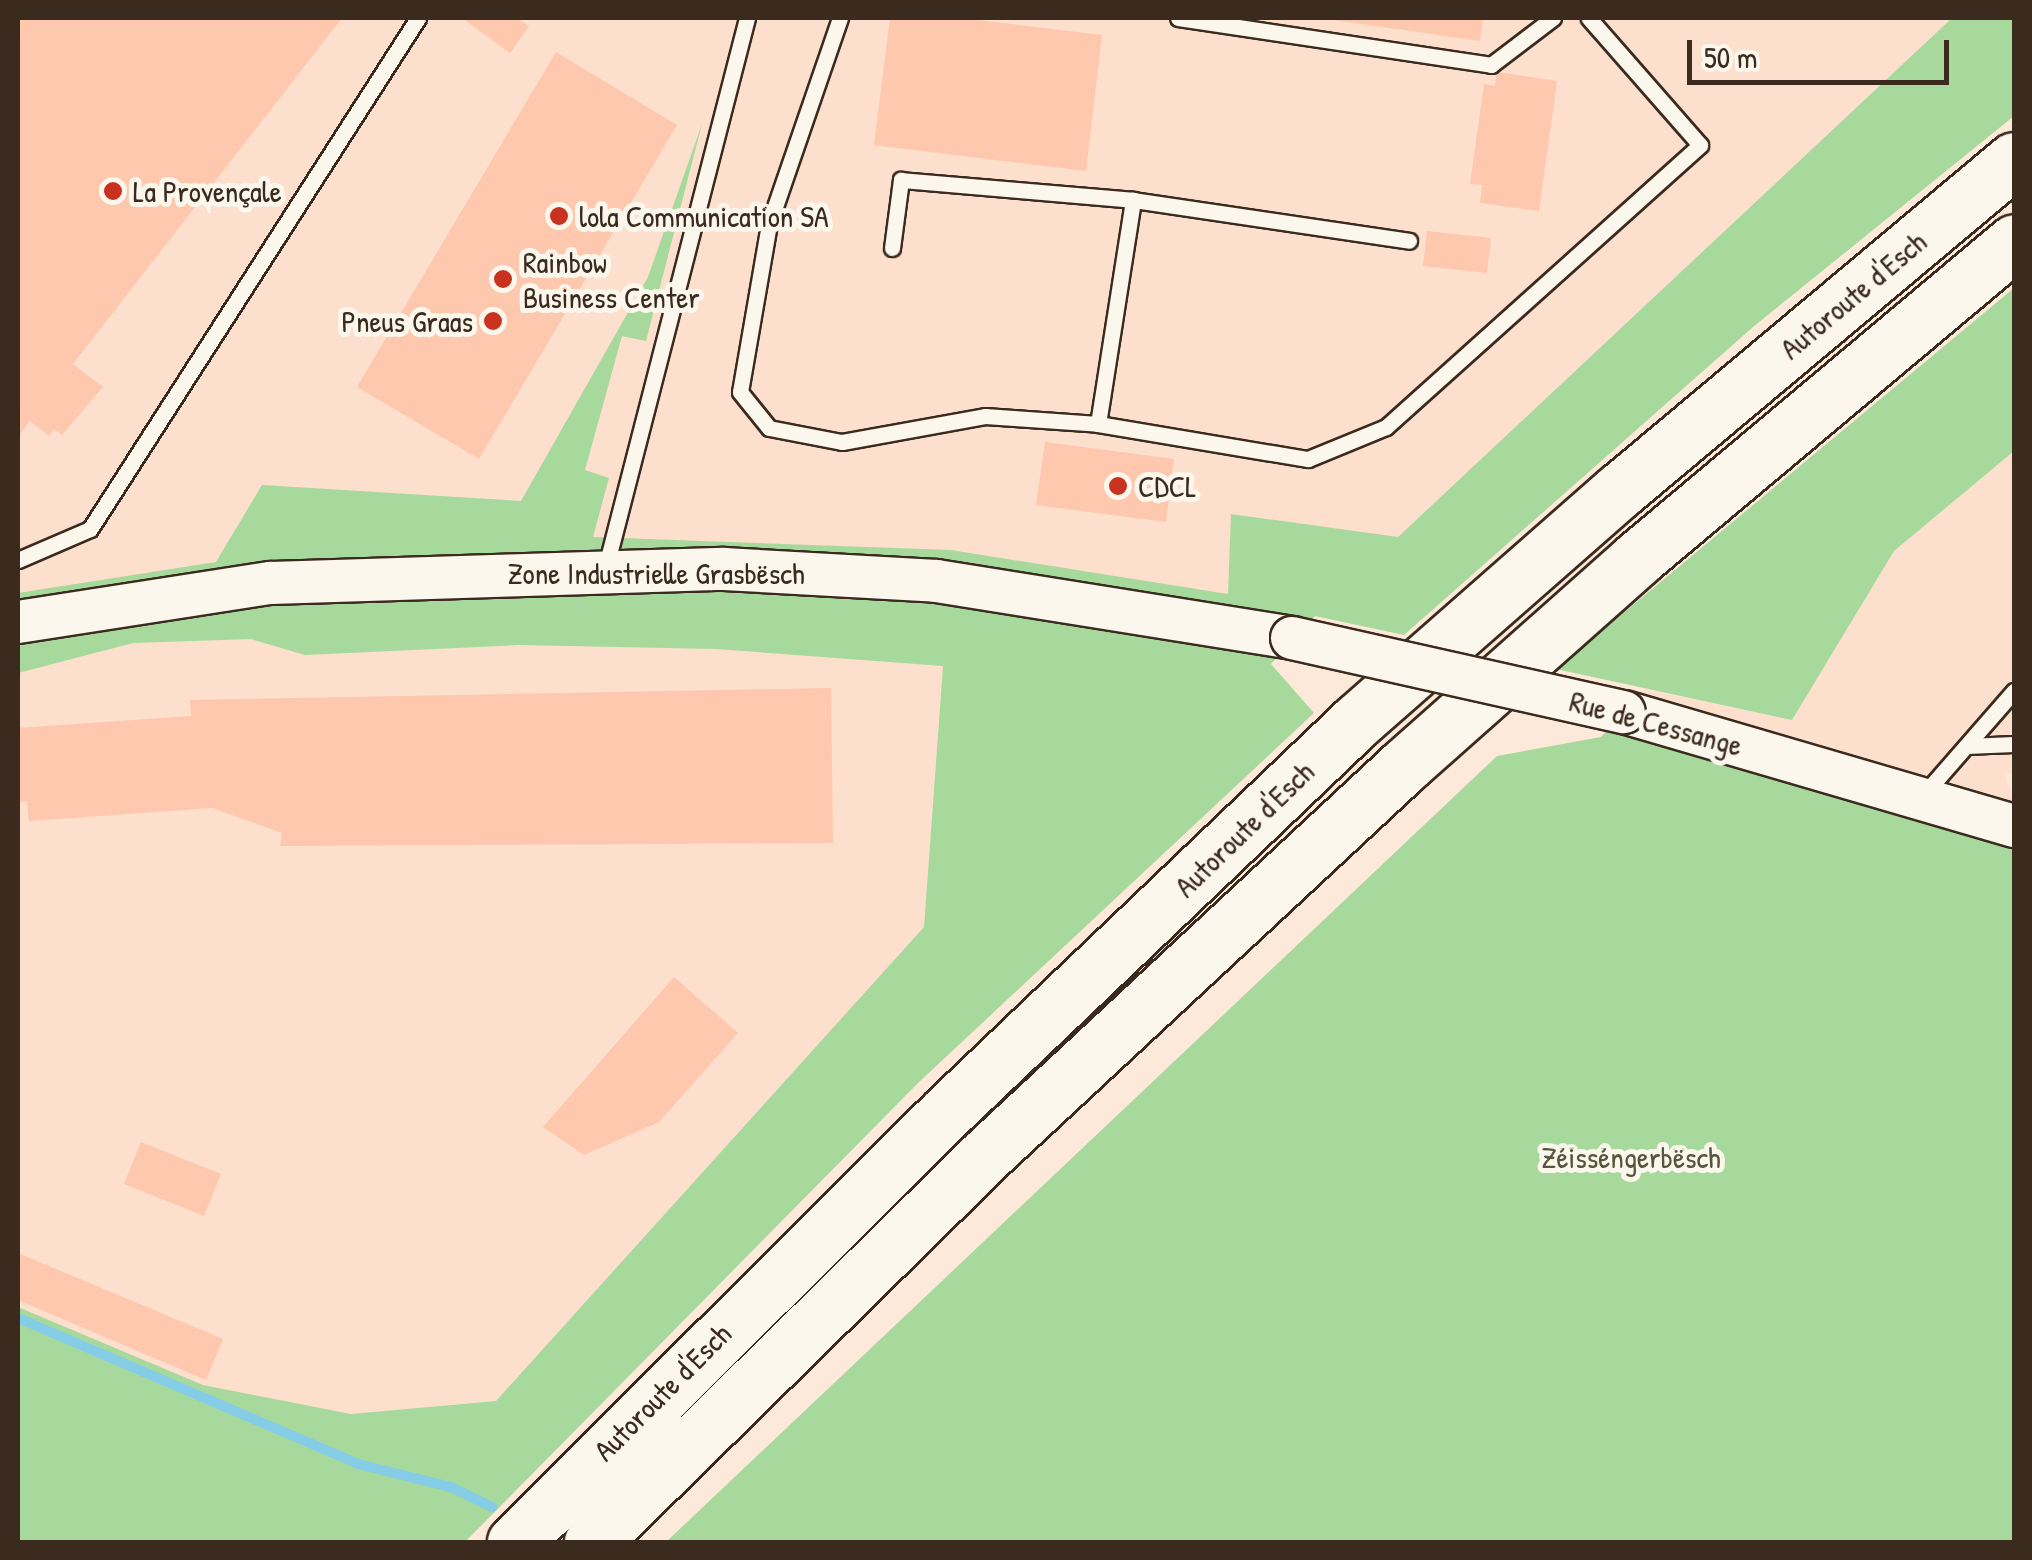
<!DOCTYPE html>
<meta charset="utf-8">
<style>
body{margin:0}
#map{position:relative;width:2032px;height:1560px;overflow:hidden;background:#fce9d9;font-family:"Patrick Hand",sans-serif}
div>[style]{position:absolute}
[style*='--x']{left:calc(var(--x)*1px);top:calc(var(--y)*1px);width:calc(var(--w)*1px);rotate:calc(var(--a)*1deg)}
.built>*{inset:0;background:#fcdfcc}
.green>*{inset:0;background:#a6d99b}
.stream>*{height:10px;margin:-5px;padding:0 5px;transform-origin:5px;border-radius:5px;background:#85cde6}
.building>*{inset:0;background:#fdc8ae}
.roads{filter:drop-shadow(2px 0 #3b2a1e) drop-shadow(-2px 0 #3b2a1e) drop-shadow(0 2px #3b2a1e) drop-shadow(0 -2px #3b2a1e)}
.lane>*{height:15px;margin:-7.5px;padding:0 7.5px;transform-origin:7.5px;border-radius:7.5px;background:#fbf7ec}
.secondary>*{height:42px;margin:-21px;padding:0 21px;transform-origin:21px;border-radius:21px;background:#fbf7ec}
.highway>*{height:55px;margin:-27.5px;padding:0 27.5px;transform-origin:27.5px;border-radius:27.5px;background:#fbf7ec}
.bridges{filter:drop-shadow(2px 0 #3b2a1e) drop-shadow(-2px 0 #3b2a1e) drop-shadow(0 2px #3b2a1e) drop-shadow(0 -2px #3b2a1e)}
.secondary-bridge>*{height:42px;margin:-21px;padding:0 21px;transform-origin:21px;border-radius:21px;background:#fbf7ec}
.dots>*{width:28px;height:28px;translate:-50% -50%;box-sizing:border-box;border:5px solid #fbf7ec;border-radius:50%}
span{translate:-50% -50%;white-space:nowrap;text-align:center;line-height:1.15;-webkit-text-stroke:10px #fbf7ec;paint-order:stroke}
.poi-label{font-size:30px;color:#3b2a1e}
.left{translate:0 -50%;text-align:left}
.right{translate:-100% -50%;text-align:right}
.street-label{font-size:30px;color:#3b2a1e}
.park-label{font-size:30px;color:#56563d}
.frame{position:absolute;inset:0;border:20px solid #3b2a1e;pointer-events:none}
.scale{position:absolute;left:1687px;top:40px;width:262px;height:45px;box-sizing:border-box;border:5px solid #3b2a1e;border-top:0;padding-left:12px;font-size:30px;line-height:35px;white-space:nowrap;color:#3b2a1e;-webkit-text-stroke:8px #fbf7ec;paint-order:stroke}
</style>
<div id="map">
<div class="built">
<i style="clip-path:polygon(18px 18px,1952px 18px,1398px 537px,1232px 514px,1228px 594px,951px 550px,924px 927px,496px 1401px,351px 1414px,203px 1385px,18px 1307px)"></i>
<i style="clip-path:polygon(2014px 451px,2014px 773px,2004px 774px,2014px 798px,2014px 826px,1624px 712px,1645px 689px,1792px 720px,1894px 551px)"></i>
</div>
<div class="green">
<i style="clip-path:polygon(1952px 18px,2014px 18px,2014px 116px,1753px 327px,1404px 635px,1315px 616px,1271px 664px,1314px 713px,918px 1083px,465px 1542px,18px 1542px,18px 1307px,203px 1385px,351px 1414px,496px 1401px,924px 927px,943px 666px,717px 649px,519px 645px,305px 655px,251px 639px,133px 643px,18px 673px,18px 593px,216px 562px,262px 485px,521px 501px,648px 277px,702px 124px,646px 341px,622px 336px,585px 470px,609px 478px,593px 537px,951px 550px,1228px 594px,1231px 514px,1398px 537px)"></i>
<i style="clip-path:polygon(2014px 288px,2014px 451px,1894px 551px,1792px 720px,1556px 669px)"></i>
<i style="clip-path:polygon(1624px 712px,2014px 826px,2014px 1542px,666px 1542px,1497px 756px,1601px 737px)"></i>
</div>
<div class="stream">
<i style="--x:18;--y:1318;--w:370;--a:23.2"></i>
<i style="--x:358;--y:1464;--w:96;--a:13.9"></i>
<i style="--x:451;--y:1487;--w:46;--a:26"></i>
</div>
<div class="building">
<i style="clip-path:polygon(18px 18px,342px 18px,73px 364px,103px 387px,62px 435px,54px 429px,49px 436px,30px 421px,18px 436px)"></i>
<i style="clip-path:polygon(462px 18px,517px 18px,529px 26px,510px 53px)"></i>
<i style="clip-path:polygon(890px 18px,961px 18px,1102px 35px,1086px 171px,874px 145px)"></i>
<i style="clip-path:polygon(1320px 18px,1483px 18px,1480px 41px)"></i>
<i style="clip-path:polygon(556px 52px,677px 125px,479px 459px,357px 387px)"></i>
<i style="clip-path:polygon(1497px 72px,1557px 81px,1539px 211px,1480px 203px,1482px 185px,1470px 184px,1484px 84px,1495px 86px)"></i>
<i style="clip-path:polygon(1427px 231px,1491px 238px,1487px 273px,1423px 266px)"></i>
<i style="clip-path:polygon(1045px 442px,1174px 459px,1166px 522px,1036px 505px)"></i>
<i style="clip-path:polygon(831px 688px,833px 843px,280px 846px,282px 833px,212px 808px,29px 821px,27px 801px,18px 802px,18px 728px,191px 716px,190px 700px)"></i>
<i style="clip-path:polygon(674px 977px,738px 1033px,659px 1122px,584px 1155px,543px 1127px)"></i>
<i style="clip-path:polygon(141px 1142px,221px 1174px,204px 1216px,124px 1184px)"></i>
<i style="clip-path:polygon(18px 1253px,223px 1339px,206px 1380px,18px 1300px)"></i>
</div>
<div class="roads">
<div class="lane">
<i style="--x:840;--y:18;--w:218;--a:109"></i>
<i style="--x:769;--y:224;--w:170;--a:99.8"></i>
<i style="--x:740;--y:392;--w:46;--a:51.1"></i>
<i style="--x:769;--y:428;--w:74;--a:10.9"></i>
<i style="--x:842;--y:442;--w:145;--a:-10.3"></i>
<i style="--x:985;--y:416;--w:113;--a:4"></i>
<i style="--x:1098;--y:424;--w:213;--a:9.5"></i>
<i style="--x:1308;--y:459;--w:84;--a:-22.3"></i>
<i style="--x:1386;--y:427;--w:422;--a:-41.9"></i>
<i style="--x:1700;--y:145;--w:169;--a:-131.2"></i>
<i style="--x:1178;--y:18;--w:317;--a:8.5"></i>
<i style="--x:1491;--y:65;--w:78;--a:-37.2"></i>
<i style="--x:892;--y:248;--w:69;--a:-82.5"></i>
<i style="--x:901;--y:180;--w:233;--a:4.9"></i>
<i style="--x:1133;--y:200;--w:279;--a:8.4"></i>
<i style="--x:1098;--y:424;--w:227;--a:-81.1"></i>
<i style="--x:18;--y:560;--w:78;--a:-23.3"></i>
<i style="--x:90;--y:529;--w:607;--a:-57.3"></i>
<i style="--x:605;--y:570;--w:570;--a:-75.57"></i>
<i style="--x:1966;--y:746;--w:48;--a:-2.4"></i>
<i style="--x:1924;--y:794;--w:137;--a:-48.9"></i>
</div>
<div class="secondary">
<i style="--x:18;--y:622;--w:256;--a:-8.8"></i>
<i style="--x:271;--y:583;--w:453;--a:-1.8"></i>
<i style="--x:724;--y:569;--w:213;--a:3.2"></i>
<i style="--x:937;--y:581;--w:360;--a:9.1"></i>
<i style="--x:1624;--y:712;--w:406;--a:16.3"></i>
</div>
<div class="highway">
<i style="--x:515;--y:1542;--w:611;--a:-44.87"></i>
<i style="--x:948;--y:1111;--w:565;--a:-43.64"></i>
<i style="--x:1357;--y:721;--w:349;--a:-41.3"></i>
<i style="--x:1619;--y:491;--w:515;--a:-39.96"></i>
<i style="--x:592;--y:1542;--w:557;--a:-44.49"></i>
<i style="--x:989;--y:1152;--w:567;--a:-42.93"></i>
<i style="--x:1404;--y:766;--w:313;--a:-41.6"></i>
<i style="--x:1638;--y:558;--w:491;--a:-40"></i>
</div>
</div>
<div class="bridges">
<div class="secondary-bridge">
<i style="--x:1292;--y:638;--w:340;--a:12.6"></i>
</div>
</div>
<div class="dots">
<i style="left:113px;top:191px;background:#c8321e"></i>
<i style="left:559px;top:216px;background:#c8321e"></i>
<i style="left:503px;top:279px;background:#c8321e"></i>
<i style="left:493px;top:321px;background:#c8321e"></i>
<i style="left:1118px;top:486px;background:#c8321e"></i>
</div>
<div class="poi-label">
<span class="left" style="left:133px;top:191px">La Provençale</span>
<span class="left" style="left:579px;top:216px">lola Communication SA</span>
<span class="left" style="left:523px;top:279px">Rainbow<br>Business Center</span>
<span class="right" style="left:473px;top:321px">Pneus Graas</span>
<span class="left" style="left:1138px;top:486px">CDCL</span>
</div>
<div class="street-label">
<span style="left:1853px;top:295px;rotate:-40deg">Autoroute d'Esch</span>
<span style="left:656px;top:573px">Zone Industrielle Grasbësch</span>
<span style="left:1656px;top:723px;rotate:15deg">Rue de Cessange</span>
<span style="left:1244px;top:829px;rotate:-44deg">Autoroute d'Esch</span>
<span style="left:662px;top:1392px;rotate:-45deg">Autoroute d'Esch</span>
</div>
<div class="park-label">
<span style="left:1631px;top:1157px">Zéisséngerbësch</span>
</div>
<div class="frame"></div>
<div class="scale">50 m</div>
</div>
